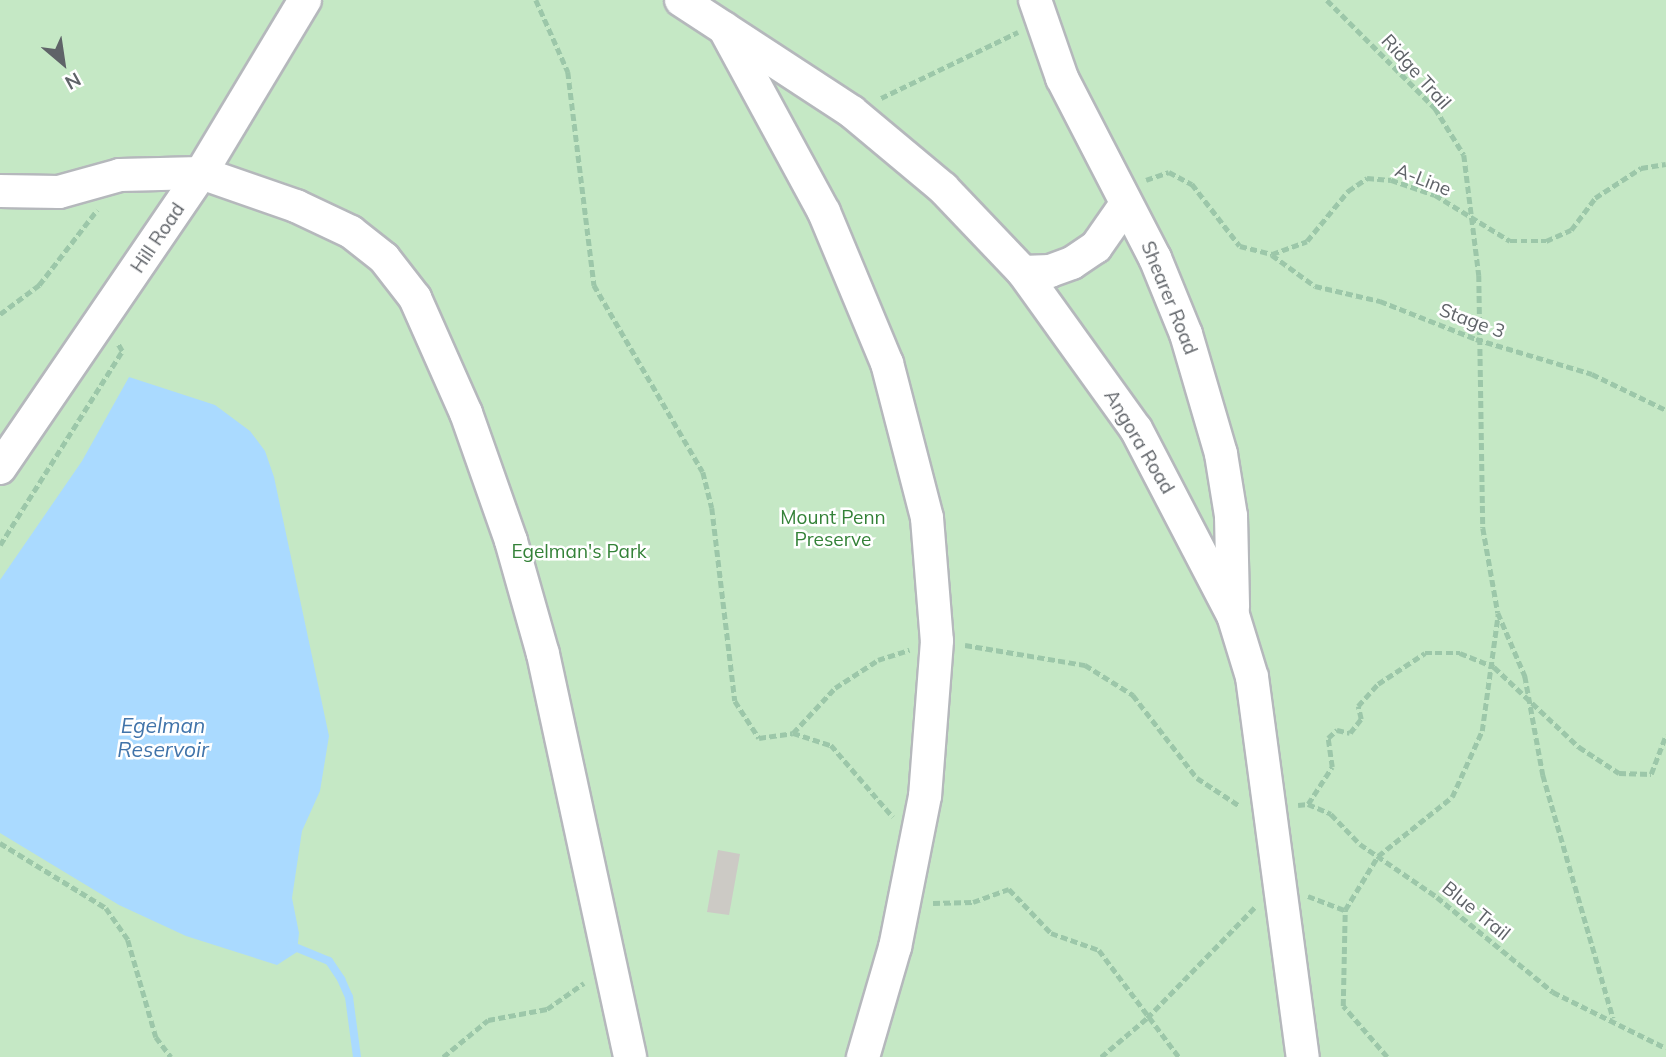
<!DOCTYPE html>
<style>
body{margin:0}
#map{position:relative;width:1666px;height:1057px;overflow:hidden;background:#f1efe8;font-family:Mulish,sans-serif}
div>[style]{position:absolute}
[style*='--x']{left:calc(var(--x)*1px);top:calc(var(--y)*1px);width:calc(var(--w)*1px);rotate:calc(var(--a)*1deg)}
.green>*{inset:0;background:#c5e8c5}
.water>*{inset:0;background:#aadaff}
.stream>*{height:8px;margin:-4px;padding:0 4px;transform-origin:4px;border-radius:4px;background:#aadaff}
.building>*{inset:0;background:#cccac5}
.path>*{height:4.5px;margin-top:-2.25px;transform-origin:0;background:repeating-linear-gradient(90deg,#9cc7a9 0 7px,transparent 0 10.5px)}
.roads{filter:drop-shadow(2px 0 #b5b8bc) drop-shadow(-2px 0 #b5b8bc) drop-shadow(0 2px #b5b8bc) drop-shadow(0 -2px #b5b8bc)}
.minor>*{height:32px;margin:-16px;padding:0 16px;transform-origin:16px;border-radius:16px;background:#fff}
span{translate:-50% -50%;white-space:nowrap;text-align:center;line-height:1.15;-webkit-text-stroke:5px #fff;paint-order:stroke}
.street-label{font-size:19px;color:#5f6368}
.park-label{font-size:19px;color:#348238}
.water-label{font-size:21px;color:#4174aa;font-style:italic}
.north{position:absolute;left:28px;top:28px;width:70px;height:70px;-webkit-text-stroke:5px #fff;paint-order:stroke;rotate:151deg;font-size:19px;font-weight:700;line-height:28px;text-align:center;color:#5f6368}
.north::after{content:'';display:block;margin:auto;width:24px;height:32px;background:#5f6368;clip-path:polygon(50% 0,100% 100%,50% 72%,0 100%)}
</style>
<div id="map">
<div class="green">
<i style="clip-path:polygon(0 0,1666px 0,1666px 1057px,0 1057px)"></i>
</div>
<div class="water">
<i style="clip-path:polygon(129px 377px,215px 405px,250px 431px,265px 451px,274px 477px,329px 736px,320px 791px,302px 831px,292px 898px,299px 933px,297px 952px,277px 965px,186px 936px,119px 905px,0 833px,0 580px,82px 461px)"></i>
</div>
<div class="stream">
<i style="--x:290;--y:945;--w:42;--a:22.3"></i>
<i style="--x:329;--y:961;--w:22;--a:56"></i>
<i style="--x:341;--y:979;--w:20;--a:66"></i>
<i style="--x:349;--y:997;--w:61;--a:82.4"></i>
</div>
<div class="building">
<i style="clip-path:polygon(718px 850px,740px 854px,729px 915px,707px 912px)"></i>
</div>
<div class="path">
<i style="--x:536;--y:0;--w:79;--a:66"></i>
<i style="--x:568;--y:72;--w:215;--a:83"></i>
<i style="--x:594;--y:285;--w:216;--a:59.8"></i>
<i style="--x:703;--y:472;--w:37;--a:76"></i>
<i style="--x:712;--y:508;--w:194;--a:83.2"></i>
<i style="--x:735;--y:701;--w:44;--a:57"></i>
<i style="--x:759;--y:738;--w:34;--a:-8"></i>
<i style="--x:793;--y:733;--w:40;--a:18"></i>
<i style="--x:831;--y:745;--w:95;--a:49.3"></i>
<i style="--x:1327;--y:0;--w:153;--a:45"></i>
<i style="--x:1435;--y:108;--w:55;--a:58.3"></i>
<i style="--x:1464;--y:155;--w:121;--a:82.9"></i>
<i style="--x:1479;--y:275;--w:253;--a:89.1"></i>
<i style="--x:1483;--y:528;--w:86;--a:80"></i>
<i style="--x:1498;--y:613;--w:69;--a:66.8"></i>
<i style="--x:1525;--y:676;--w:101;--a:79.7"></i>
<i style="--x:1543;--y:775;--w:253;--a:73.9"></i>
<i style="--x:881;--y:98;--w:152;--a:-25.7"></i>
<i style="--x:1146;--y:180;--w:24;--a:-19"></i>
<i style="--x:1169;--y:172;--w:26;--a:28"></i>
<i style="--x:1192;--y:184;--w:78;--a:52.3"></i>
<i style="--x:1240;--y:246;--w:33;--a:14"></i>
<i style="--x:1272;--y:254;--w:37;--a:-20"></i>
<i style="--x:1307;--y:241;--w:65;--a:-50.6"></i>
<i style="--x:1348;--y:191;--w:23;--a:-34"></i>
<i style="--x:1367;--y:178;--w:24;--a:5"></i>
<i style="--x:1391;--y:180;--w:46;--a:18.8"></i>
<i style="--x:1435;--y:195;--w:88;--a:31.5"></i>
<i style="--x:1510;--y:241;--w:36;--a:0"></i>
<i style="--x:1546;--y:241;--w:27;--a:-24"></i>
<i style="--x:1571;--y:230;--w:40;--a:-53"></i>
<i style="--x:1595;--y:198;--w:55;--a:-33.1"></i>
<i style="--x:1641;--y:168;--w:25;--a:-9"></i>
<i style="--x:1272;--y:255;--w:53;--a:35.8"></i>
<i style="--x:1315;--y:286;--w:67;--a:13"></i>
<i style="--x:1380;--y:301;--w:103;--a:21.6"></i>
<i style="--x:1476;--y:339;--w:121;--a:16.8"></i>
<i style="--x:1592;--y:374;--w:82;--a:25.9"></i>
<i style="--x:0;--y:314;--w:49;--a:-36.6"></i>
<i style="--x:39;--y:285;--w:95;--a:-52.3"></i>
<i style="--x:0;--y:545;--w:229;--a:-57.8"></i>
<i style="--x:122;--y:351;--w:8;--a:-120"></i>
<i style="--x:965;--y:645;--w:122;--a:9.5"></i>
<i style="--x:1085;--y:665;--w:57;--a:32"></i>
<i style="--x:1133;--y:695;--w:105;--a:52.4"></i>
<i style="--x:1197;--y:778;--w:51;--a:33.1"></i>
<i style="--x:793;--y:733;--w:62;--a:-47"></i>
<i style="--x:835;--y:688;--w:51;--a:-33.1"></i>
<i style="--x:878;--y:660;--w:33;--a:-18"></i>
<i style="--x:1308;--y:804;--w:44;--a:-57"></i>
<i style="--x:1332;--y:767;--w:29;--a:-98"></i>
<i style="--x:1328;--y:738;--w:12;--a:-42"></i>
<i style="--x:1337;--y:730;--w:13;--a:13"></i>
<i style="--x:1350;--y:733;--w:18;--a:-52"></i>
<i style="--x:1361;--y:719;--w:13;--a:-103"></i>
<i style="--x:1358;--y:706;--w:30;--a:-48"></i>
<i style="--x:1378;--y:684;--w:56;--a:-33.4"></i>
<i style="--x:1425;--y:653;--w:35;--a:0"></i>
<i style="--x:1460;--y:653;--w:37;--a:22"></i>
<i style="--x:1494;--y:667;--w:117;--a:43.3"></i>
<i style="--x:1579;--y:747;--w:48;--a:33"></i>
<i style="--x:1619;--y:773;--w:32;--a:2"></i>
<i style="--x:1651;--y:774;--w:42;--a:-69"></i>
<i style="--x:1298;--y:805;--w:10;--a:-6"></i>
<i style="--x:1308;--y:804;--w:25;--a:23"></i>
<i style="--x:1331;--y:814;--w:42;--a:46"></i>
<i style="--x:1360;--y:844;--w:93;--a:34.5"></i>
<i style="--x:1437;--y:897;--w:150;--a:39.3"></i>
<i style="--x:1553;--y:992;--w:126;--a:26.4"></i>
<i style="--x:0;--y:843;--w:124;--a:31.5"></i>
<i style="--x:106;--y:908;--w:39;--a:55"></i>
<i style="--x:128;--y:940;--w:101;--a:73.9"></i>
<i style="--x:156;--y:1037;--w:25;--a:53"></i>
<i style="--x:1308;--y:896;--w:40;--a:21"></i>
<i style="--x:933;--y:903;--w:40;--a:-1.4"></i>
<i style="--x:973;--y:902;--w:38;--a:-20"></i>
<i style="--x:1009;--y:889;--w:61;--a:46.3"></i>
<i style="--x:1051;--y:933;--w:51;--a:19.5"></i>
<i style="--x:1099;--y:950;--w:134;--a:53.2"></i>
<i style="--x:443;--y:1057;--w:58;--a:-39.4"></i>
<i style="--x:488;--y:1020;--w:60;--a:-10.6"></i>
<i style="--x:547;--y:1009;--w:45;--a:-35.1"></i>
<i style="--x:1101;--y:1057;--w:60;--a:-40.3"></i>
<i style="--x:1147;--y:1018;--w:155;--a:-45.8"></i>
<i style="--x:1387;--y:1057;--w:67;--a:-130.8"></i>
<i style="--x:1343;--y:1006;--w:96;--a:-88.8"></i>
<i style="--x:1345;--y:910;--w:63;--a:-58.6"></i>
<i style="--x:1378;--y:856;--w:95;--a:-38.6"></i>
<i style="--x:1452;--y:797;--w:72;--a:-65.6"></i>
<i style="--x:1482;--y:731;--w:118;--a:-82.2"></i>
</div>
<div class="roads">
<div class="minor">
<i style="--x:681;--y:0;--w:204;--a:33.2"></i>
<i style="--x:852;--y:112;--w:119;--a:39.9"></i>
<i style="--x:943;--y:188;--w:116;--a:46.4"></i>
<i style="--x:1023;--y:272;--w:193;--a:54.3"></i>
<i style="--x:1136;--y:429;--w:210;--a:62.5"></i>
<i style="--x:1233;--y:615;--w:65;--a:73"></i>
<i style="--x:1252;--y:677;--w:383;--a:82.4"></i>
<i style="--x:1035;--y:0;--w:83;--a:70.9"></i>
<i style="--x:1062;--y:78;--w:203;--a:62.7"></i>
<i style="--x:1155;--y:258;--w:82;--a:67.8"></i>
<i style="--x:1186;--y:334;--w:125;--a:73.7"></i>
<i style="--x:1221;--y:454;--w:63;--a:80.8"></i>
<i style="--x:1231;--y:516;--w:91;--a:88.7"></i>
<i style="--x:724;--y:28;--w:209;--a:61.5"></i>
<i style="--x:824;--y:212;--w:164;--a:67.4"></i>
<i style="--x:887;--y:363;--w:160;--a:75.5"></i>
<i style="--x:927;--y:518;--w:123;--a:85.4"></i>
<i style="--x:937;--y:641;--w:155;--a:94.4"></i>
<i style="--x:925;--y:796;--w:154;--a:101.2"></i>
<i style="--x:895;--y:947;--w:115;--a:106.2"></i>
<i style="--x:0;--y:191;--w:59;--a:1"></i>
<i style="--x:59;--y:192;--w:63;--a:-15.6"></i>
<i style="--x:120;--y:175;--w:81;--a:-1.4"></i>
<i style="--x:201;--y:173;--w:101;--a:19.2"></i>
<i style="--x:296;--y:206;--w:61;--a:25.3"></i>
<i style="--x:351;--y:232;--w:42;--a:38.2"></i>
<i style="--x:384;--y:258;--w:51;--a:52.2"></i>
<i style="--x:415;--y:298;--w:126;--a:66.1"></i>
<i style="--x:466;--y:413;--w:136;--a:70.6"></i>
<i style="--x:511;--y:541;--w:117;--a:74.2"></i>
<i style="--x:543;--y:654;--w:412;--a:77.8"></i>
<i style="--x:1023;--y:272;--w:27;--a:-2"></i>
<i style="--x:1050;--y:271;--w:23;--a:-20"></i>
<i style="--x:1072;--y:263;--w:29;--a:-34"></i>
<i style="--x:1096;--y:247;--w:52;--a:-55.1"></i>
<i style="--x:0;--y:468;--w:357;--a:-55.7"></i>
<i style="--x:201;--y:173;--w:202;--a:-59"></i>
</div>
</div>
<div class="street-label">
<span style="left:1416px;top:72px;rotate:48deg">Ridge Trail</span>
<span style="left:1423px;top:180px;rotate:21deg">A-Line</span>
<span style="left:158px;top:238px;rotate:-56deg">Hill Road</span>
<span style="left:1169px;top:298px;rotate:68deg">Shearer Road</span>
<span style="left:1472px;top:321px;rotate:20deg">Stage 3</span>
<span style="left:1139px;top:442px;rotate:59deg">Angora Road</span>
<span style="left:1476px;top:911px;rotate:39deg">Blue Trail</span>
</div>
<div class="park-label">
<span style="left:833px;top:529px">Mount Penn<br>Preserve</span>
<span style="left:579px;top:552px">Egelman's Park</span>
</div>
<div class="water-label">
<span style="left:163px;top:737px">Egelman<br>Reservoir</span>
</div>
<div class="north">N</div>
</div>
